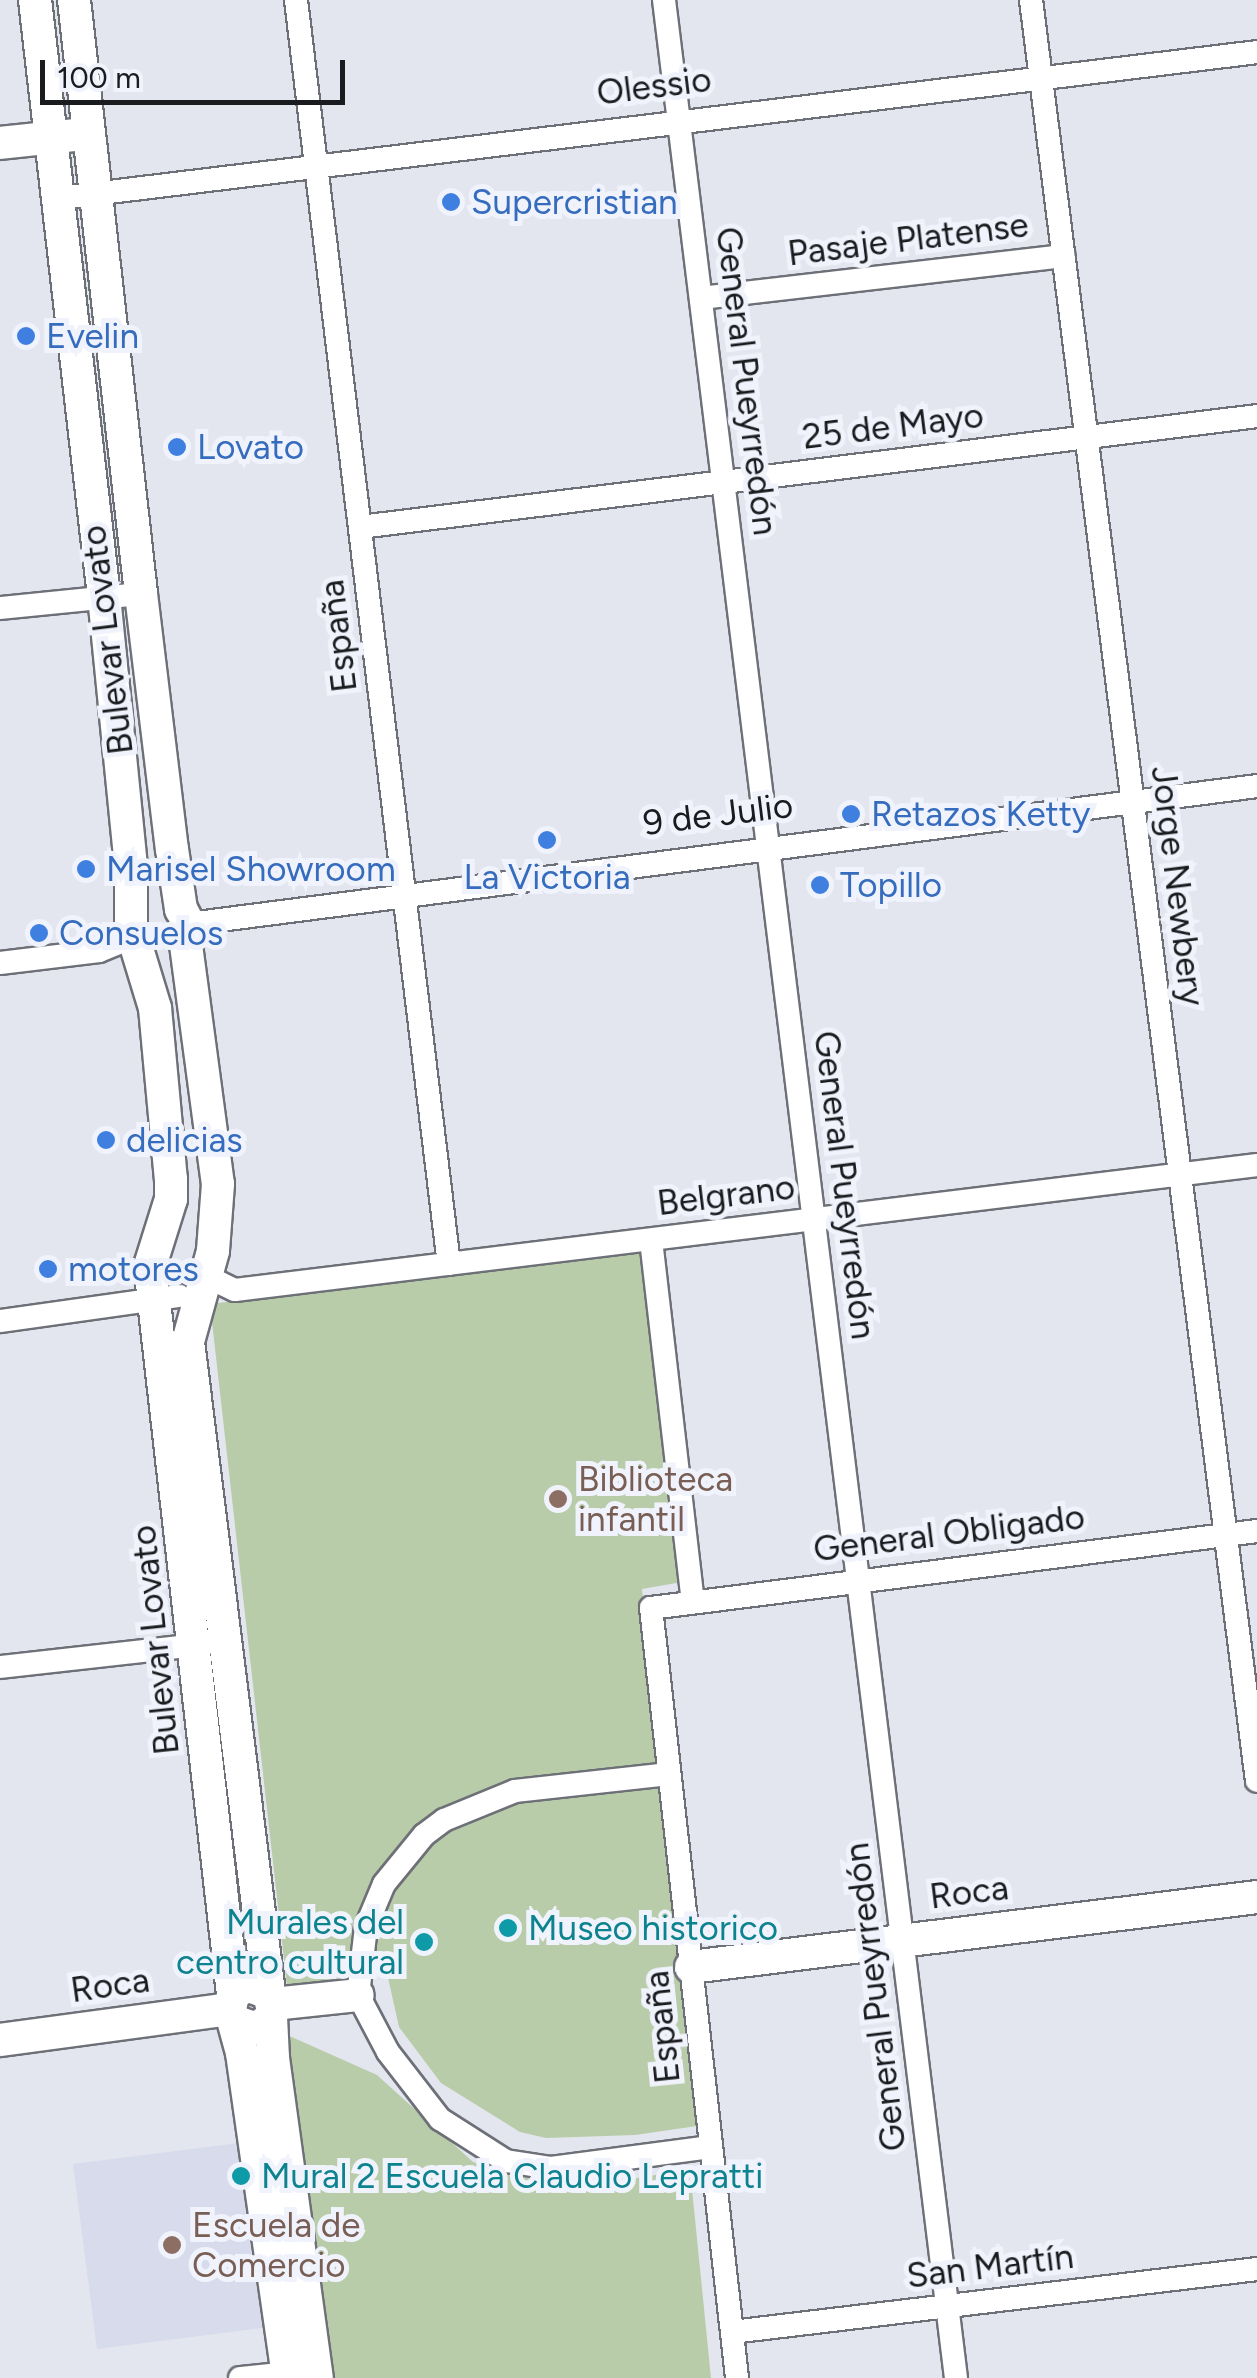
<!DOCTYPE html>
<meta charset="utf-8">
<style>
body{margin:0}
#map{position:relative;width:1257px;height:2378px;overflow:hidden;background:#e3e6ee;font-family:Figtree,sans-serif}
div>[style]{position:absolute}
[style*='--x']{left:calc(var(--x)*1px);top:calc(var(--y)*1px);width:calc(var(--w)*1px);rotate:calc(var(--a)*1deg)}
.built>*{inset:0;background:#d7dbeb}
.green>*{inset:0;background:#b8cca9}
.roads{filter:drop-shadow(2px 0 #6e7078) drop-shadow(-2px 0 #6e7078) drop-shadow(0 2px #6e7078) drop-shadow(0 -2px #6e7078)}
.street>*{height:22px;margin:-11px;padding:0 11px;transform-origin:11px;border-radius:11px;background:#fff}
.secondary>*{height:32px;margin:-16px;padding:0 16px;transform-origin:16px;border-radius:16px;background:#fff}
.dots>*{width:28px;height:28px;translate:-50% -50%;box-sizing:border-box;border:5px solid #f0f3fc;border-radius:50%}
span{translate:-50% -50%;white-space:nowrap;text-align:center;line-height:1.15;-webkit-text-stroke:10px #f0f3fc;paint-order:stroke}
.street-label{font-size:35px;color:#1a1b1e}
.shop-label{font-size:35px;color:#366cbe}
.left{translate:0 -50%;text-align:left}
.education-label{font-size:35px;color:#785e54}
.culture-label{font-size:35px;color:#0d838f}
.right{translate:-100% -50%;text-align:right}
.scale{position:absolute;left:40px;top:60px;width:305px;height:45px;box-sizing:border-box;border:5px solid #1a1b1e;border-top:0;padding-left:12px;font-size:30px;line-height:35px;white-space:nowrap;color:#1a1b1e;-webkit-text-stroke:8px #f0f3fc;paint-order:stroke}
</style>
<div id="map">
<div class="built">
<i style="clip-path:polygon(247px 2142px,270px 2327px,97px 2349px,73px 2164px)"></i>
</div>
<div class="green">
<i style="clip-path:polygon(644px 1253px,682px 1582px,642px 1589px,697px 2126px,635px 2135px,546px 2138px,520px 2132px,441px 2083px,399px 2027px,387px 1973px,287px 1986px,210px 1304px)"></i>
<i style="clip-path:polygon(285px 2034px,377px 2075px,473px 2162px,568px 2190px,690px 2169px,711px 2378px,331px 2378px)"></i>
</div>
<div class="roads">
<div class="street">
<i style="--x:296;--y:0;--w:1273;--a:83.1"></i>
<i style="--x:664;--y:0;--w:2396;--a:83"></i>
<i style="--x:1031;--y:0;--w:1795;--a:82.77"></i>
<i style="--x:60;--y:198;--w:1206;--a:-6.95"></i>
<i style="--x:701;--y:298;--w:365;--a:-6.6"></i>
<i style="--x:360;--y:527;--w:904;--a:-7.05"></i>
<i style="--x:0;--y:608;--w:142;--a:-5.7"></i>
<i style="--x:189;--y:924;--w:1077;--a:-7.36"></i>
<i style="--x:0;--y:963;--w:100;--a:-6.9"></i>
<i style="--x:99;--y:951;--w:35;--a:-22"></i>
<i style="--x:651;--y:1240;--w:364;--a:83.4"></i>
<i style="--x:206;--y:1276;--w:32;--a:26"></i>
<i style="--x:235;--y:1290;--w:1030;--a:-6.97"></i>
<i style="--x:0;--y:1321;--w:181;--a:-8"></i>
<i style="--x:0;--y:1667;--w:206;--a:-6.4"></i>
<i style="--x:669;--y:1774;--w:155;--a:173.7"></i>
<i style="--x:515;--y:1791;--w:77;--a:157.8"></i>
<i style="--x:444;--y:1820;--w:25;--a:143"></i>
<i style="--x:424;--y:1835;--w:63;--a:129.2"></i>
<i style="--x:384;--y:1884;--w:47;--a:112.7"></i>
<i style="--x:366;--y:1927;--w:68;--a:96.7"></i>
<i style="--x:358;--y:1995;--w:64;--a:62.2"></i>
<i style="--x:388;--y:2052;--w:85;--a:52.2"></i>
<i style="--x:440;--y:2119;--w:78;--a:32.5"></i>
<i style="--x:506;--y:2161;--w:46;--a:8.8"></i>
<i style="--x:551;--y:2168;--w:161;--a:-7.5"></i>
<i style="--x:732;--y:2332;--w:529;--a:-6.84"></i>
<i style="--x:240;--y:2378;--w:58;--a:-5.9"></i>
<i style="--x:737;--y:2378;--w:775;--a:-96.37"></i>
<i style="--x:651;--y:1608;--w:611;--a:-7.24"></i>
</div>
<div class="secondary">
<i style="--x:35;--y:0;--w:600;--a:83.4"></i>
<i style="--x:104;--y:596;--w:271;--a:84.3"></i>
<i style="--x:131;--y:866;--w:63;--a:90"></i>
<i style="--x:131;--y:929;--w:83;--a:73.1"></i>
<i style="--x:155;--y:1008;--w:172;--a:84.7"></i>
<i style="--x:171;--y:1179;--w:20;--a:90"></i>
<i style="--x:171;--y:1199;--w:70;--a:107.4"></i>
<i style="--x:150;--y:1266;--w:734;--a:83.5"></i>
<i style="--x:74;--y:0;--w:598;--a:83.56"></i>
<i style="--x:141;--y:594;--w:257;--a:83.1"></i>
<i style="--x:172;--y:849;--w:61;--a:81.5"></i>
<i style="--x:181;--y:909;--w:17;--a:62"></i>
<i style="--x:189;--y:924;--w:21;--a:98"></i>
<i style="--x:186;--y:945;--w:241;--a:82.4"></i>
<i style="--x:218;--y:1184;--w:67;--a:94.3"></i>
<i style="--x:213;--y:1251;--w:94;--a:105.4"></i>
<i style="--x:188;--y:1342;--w:656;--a:82.91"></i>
<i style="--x:0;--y:143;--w:75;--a:-6.1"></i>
<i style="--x:691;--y:1967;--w:570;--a:-7.05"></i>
<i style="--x:273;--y:2004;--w:85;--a:-6"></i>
<i style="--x:271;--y:2017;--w:41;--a:87.2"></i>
<i style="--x:273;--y:2058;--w:323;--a:82.2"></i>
<i style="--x:236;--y:2022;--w:20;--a:18"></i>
<i style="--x:255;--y:2028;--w:13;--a:-27"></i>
<i style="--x:267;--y:2022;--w:13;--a:-61"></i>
<i style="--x:273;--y:2011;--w:18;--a:-103"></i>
<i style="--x:269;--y:1993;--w:24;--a:-161"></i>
<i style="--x:246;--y:1985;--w:16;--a:142"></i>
<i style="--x:233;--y:1995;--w:14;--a:102"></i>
<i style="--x:230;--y:2009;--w:46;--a:74.7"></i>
<i style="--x:242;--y:2053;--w:328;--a:81.9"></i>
<i style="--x:0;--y:2040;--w:232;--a:-7.7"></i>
</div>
</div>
<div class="dots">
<i style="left:451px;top:202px;background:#3f7fe0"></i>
<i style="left:26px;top:336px;background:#3f7fe0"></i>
<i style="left:177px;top:447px;background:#3f7fe0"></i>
<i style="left:851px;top:814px;background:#3f7fe0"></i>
<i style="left:547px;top:840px;background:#3f7fe0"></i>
<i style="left:86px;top:869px;background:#3f7fe0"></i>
<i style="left:820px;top:885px;background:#3f7fe0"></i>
<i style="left:39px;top:933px;background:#3f7fe0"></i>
<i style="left:106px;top:1140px;background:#3f7fe0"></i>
<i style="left:48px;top:1269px;background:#3f7fe0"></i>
<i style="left:558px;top:1499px;background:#8d6e63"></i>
<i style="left:508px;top:1928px;background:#0f9aa8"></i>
<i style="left:424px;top:1942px;background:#0f9aa8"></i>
<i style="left:241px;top:2176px;background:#0f9aa8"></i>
<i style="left:172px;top:2245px;background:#8d6e63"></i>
</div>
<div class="street-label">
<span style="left:654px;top:86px;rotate:-7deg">Olessio</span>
<span style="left:908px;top:239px;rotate:-7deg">Pasaje Platense</span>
<span style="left:747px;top:381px;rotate:83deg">General Pueyrredón</span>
<span style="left:893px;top:426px;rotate:-7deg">25 de Mayo</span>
<span style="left:338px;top:636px;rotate:-97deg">España</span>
<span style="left:107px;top:640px;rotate:-97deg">Bulevar Lovato</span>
<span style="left:718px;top:814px;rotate:-7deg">9 de Julio</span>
<span style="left:1178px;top:886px;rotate:83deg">Jorge Newbery</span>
<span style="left:845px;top:1185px;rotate:83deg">General Pueyrredón</span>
<span style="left:726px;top:1195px;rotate:-7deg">Belgrano</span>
<span style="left:949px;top:1533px;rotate:-7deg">General Obligado</span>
<span style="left:155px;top:1640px;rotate:-96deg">Bulevar Lovato</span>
<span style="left:969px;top:1892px;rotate:-7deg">Roca</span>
<span style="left:110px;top:1985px;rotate:-8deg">Roca</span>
<span style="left:875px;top:1997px;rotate:-97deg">General Pueyrredón</span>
<span style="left:662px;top:2027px;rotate:-96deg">España</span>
<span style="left:990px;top:2266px;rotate:-7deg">San Martín</span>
</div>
<div class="shop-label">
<span class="left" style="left:471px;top:202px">Supercristian</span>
<span class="left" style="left:46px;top:336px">Evelin</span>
<span class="left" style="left:197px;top:447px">Lovato</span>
<span class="left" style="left:871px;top:814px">Retazos Ketty</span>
<span class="left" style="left:106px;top:869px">Marisel Showroom</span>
<span style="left:547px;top:877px">La Victoria</span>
<span class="left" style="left:840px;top:885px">Topillo</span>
<span class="left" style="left:59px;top:933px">Consuelos</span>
<span class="left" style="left:126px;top:1140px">delicias</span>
<span class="left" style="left:68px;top:1269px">motores</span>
</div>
<div class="education-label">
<span class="left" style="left:578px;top:1499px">Biblioteca<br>infantil</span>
<span class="left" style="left:192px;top:2245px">Escuela de<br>Comercio</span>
</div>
<div class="culture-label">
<span class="right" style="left:404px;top:1942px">Murales del<br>centro cultural</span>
<span class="left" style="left:528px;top:1928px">Museo historico</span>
<span class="left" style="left:261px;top:2176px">Mural 2 Escuela Claudio Lepratti</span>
</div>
<div class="scale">100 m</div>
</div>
